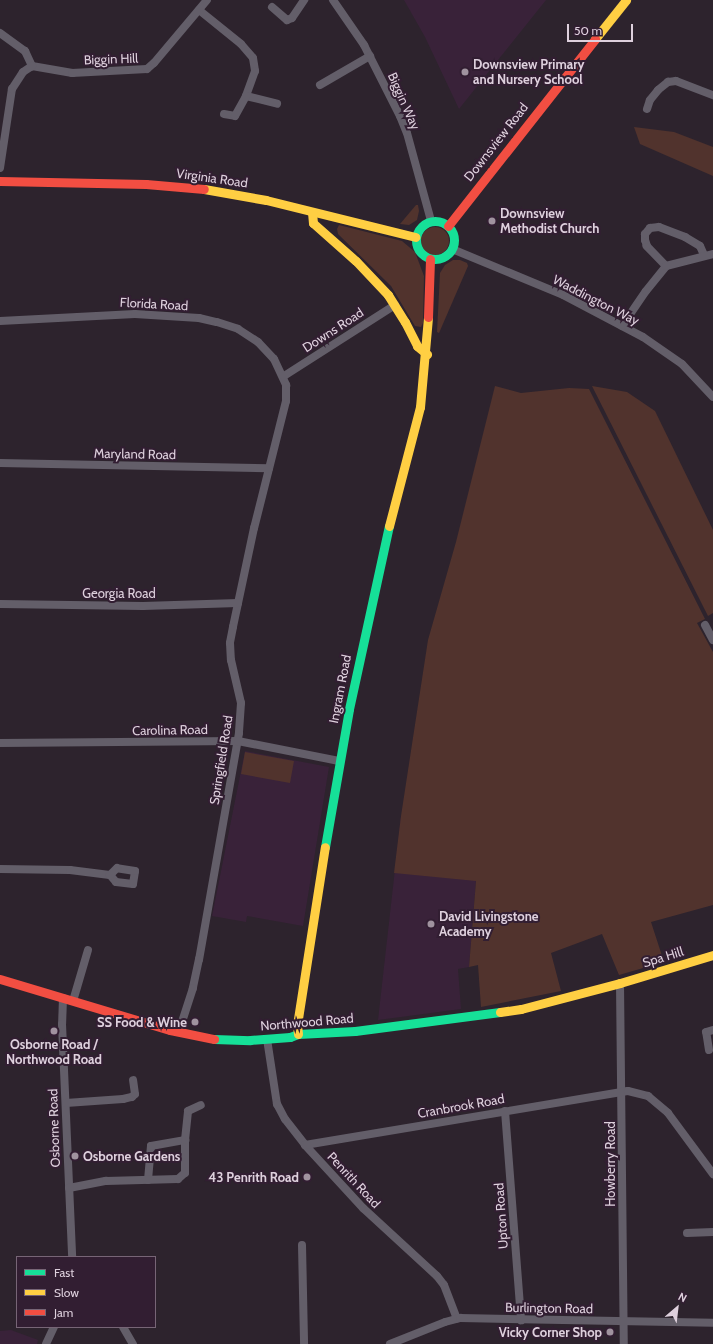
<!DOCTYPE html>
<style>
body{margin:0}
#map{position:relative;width:713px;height:1344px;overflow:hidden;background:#2d232d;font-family:Cabin,sans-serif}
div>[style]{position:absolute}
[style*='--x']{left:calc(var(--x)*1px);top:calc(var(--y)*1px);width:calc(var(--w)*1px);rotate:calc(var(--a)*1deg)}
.built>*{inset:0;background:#392239}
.green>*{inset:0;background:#51332d}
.round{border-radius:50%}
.street>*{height:8px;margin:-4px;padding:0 4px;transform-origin:4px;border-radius:4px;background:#635e69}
.fast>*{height:9px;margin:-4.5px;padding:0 4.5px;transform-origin:4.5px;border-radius:4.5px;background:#16e098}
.fast>.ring{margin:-4.5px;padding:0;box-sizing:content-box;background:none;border:9px solid #16e098;border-radius:50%}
.slow>*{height:9px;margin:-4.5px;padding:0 4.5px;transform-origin:4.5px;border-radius:4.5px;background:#ffcf43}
.jam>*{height:9px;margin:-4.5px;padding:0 4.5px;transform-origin:4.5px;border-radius:4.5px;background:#f24e42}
.dots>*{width:11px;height:11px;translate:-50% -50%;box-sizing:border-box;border:2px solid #321e32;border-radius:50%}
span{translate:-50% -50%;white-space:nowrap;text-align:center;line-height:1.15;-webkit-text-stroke:4px #321e32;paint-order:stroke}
.street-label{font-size:13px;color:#ded0dd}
.poi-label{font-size:13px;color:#ded0dd;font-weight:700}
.left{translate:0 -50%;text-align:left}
.right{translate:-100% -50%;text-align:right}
.legend{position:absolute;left:16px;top:1256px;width:140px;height:72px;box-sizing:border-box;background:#321e32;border:1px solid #776576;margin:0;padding:5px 7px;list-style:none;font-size:12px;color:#ded0dd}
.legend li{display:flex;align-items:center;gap:8px;height:20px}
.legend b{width:20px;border:1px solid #776576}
.north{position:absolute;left:657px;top:1288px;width:40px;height:40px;-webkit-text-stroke:3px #321e32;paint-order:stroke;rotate:28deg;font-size:11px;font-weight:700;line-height:16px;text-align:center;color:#ded0dd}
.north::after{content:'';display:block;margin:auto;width:14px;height:18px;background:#ded0dd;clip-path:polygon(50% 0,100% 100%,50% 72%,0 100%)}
.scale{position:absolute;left:567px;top:24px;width:66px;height:18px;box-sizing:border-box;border:2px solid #ded0dd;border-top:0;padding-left:5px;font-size:12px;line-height:14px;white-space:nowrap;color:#ded0dd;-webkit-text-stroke:3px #321e32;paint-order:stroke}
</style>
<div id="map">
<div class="built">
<i style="clip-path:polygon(404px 0,546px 0,459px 109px,425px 37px)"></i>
<i style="clip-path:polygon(245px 751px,329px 767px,303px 926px,247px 916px,246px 922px,212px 916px)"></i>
<i style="clip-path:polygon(401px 816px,481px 819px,469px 967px,458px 969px,461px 1009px,378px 1020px)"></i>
<i style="clip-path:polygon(11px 1330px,38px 1340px,37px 1344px,0 1344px,0 1331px)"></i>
</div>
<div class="green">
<i style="clip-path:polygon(634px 127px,674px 132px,713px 147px,713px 176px,640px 144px)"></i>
<i style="clip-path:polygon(416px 205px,418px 205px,419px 211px,417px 220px,409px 225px,400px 224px)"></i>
<i style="clip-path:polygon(339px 225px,402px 241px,415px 252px,424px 276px,423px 323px,421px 327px,415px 326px,391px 286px,338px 234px,337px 229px)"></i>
<i class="round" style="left:421px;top:227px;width:28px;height:28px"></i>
<i style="clip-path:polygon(453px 260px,460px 260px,467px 263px,468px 266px,439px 333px,437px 332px,440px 273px,445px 265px)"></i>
<i style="clip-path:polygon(495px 386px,521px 393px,569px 388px,589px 389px,705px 619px,697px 623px,713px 652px,713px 905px,651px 922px,664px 962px,619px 975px,602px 934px,551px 953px,561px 991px,481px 1007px,478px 965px,469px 967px,476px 881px,394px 873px,401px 816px,428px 640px,456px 542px)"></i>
<i style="clip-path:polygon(592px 386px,627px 392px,655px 411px,713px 530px,713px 613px,708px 616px)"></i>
<i style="clip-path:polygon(245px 752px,294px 761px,290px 783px,241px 774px)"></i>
</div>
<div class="street">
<i style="--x:333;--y:0;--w:55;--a:55.4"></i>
<i style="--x:364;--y:45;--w:80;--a:63.1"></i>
<i style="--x:400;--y:116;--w:18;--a:68"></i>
<i style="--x:407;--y:133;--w:91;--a:74.7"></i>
<i style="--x:272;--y:7;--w:20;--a:41"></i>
<i style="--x:287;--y:20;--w:5;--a:-22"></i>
<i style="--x:292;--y:18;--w:22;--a:-56"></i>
<i style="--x:199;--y:10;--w:54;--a:39"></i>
<i style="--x:241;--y:44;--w:18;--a:49"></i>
<i style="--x:253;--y:58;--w:13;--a:81"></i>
<i style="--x:255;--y:71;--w:27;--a:110"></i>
<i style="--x:246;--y:96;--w:32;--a:14"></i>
<i style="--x:0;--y:33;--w:31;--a:36"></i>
<i style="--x:25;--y:51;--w:17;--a:65"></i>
<i style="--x:32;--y:66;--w:41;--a:9.9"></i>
<i style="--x:72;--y:73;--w:75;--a:-3.1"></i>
<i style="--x:147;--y:69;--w:9;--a:-41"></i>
<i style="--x:154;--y:63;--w:82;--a:-49.9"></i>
<i style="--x:320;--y:85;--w:58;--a:-30.1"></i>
<i style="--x:647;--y:109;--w:9;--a:-72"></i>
<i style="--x:650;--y:100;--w:13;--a:-51"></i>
<i style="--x:658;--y:90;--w:13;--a:-39"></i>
<i style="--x:668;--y:82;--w:8;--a:-7"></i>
<i style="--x:676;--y:81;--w:40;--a:21"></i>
<i style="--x:224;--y:114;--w:11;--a:10"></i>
<i style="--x:235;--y:116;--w:23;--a:-61"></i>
<i style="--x:0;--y:168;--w:80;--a:-81.4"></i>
<i style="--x:12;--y:89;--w:20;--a:-57"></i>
<i style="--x:23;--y:72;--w:11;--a:-34"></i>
<i style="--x:452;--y:249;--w:120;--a:22.5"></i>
<i style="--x:563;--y:295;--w:90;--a:27.7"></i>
<i style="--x:643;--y:337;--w:47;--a:34.7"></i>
<i style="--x:682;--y:364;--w:45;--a:46.8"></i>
<i style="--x:666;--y:266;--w:28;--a:-134"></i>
<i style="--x:647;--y:246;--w:6;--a:-108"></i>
<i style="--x:645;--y:240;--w:6;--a:-90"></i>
<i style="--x:645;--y:234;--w:8;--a:-50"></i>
<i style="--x:650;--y:228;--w:9;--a:-6"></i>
<i style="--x:659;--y:227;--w:28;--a:21"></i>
<i style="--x:685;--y:237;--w:17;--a:31"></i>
<i style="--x:700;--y:246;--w:10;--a:66"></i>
<i style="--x:0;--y:321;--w:135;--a:-3"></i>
<i style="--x:135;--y:314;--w:64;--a:3.6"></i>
<i style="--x:199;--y:318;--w:18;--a:13"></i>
<i style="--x:217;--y:322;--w:22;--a:18"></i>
<i style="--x:238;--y:329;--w:24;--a:33"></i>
<i style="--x:258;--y:342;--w:23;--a:47"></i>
<i style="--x:274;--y:359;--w:29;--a:65"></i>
<i style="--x:286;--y:385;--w:16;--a:90"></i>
<i style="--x:286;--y:401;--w:131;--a:104.1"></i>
<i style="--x:254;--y:528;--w:101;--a:102"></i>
<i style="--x:233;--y:627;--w:16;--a:101"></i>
<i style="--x:230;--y:643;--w:17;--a:87"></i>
<i style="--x:231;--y:660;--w:44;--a:76.9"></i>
<i style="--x:241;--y:703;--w:30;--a:94"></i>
<i style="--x:239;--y:733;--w:230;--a:100"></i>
<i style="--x:199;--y:959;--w:30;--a:102"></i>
<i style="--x:193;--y:988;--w:45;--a:108"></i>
<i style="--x:622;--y:326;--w:42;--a:-55.6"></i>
<i style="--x:646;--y:291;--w:32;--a:-51"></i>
<i style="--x:666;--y:266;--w:49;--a:-14.3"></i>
<i style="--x:284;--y:376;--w:132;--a:-32.6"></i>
<i style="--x:0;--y:463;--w:269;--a:1.1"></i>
<i style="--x:0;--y:604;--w:143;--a:0.8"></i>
<i style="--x:143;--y:606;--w:95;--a:-1.8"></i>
<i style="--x:705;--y:625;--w:17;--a:62"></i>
<i style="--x:0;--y:743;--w:238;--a:-0.5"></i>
<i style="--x:238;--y:741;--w:103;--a:11.2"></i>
<i style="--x:0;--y:869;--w:70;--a:0.8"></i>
<i style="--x:70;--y:870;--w:40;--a:7.1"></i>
<i style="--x:110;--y:875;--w:9;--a:49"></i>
<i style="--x:116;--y:882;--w:17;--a:7"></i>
<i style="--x:133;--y:884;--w:13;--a:-81"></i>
<i style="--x:135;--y:871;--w:18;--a:-171"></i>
<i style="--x:117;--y:868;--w:10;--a:135"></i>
<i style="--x:620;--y:983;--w:361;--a:89.4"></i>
<i style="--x:63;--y:998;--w:26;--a:92"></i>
<i style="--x:62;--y:1024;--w:233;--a:87.5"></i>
<i style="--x:73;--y:1001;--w:53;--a:-73.6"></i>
<i style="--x:267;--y:1039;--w:66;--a:81.3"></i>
<i style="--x:277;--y:1104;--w:17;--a:62"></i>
<i style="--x:285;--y:1119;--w:33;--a:52"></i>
<i style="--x:305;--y:1145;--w:86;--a:47.4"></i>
<i style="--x:363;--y:1208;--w:100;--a:42.6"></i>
<i style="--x:437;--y:1276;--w:11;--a:52"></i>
<i style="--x:444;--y:1285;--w:36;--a:69"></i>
<i style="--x:709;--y:1050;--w:18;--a:-99"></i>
<i style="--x:706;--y:1032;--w:7;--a:-16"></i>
<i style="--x:66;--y:1103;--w:57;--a:-4"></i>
<i style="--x:123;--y:1099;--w:9;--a:-13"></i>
<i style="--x:132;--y:1097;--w:4;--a:-45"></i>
<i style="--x:135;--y:1094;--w:14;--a:-98"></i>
<i style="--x:505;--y:1111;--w:210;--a:85.6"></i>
<i style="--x:305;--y:1145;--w:327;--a:-9.5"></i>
<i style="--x:628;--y:1091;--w:21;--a:14"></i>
<i style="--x:648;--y:1096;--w:26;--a:40"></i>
<i style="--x:668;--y:1113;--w:76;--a:53.6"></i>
<i style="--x:148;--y:1180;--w:34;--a:-85"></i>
<i style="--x:151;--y:1146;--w:35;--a:-10"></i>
<i style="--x:69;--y:1188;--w:38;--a:-11"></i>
<i style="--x:106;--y:1181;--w:72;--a:-1.6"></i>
<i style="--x:178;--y:1179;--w:9;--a:-41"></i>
<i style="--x:185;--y:1173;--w:33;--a:-90"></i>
<i style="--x:185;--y:1140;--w:29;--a:-84"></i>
<i style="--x:188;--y:1111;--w:14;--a:-25"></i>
<i style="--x:687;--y:1233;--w:26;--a:-2"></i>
<i style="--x:302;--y:1245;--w:99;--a:88.8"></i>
<i style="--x:123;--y:1327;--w:20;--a:60"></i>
<i style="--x:46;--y:1344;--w:19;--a:-65"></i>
<i style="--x:390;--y:1344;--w:59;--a:-21.8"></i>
<i style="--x:445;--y:1322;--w:16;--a:-15"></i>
<i style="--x:460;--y:1318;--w:253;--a:1.1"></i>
</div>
<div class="fast">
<i class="ring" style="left:416px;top:221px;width:29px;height:29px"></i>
<i style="--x:325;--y:847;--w:140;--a:-80.1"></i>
<i style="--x:349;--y:709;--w:187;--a:-77.7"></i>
<i style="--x:214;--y:1039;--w:36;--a:2"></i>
<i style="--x:250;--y:1040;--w:40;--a:-4.3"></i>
<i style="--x:290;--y:1037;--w:9;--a:-21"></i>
<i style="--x:298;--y:1034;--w:57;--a:-3"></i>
<i style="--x:355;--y:1031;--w:146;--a:-7.5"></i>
</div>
<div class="slow">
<i style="--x:595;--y:39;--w:50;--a:-51.5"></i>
<i style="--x:204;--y:189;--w:63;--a:10.1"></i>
<i style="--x:266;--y:200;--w:154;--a:13.9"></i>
<i style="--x:312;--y:212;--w:11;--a:85"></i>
<i style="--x:313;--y:223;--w:57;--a:41.5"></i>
<i style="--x:356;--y:261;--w:47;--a:46.7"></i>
<i style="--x:388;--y:295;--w:32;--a:58"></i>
<i style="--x:405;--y:322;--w:27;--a:63"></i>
<i style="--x:417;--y:346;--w:13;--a:39"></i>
<i style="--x:389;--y:526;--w:123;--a:-75.4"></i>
<i style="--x:420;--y:407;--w:90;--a:-84.9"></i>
<i style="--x:500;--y:1012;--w:21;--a:-8"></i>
<i style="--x:521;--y:1009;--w:102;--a:-14.7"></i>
<i style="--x:620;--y:983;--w:97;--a:-16.8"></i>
<i style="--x:298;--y:1034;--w:9;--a:-96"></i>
<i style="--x:297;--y:1025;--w:180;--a:-81.1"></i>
</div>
<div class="jam">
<i style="--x:0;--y:181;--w:146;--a:1.2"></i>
<i style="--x:146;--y:184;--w:58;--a:4.9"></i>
<i style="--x:448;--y:226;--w:238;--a:-51.8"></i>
<i style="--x:428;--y:317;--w:58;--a:-88"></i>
<i style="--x:0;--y:979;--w:177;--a:16.7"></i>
<i style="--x:170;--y:1030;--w:45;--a:11.6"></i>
</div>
<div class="dots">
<i style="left:465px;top:72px;background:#a0939f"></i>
<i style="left:492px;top:221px;background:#a0939f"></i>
<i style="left:431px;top:924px;background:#a0939f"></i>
<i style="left:195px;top:1022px;background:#a0939f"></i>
<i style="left:54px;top:1031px;background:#a0939f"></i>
<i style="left:75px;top:1156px;background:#a0939f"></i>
<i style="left:307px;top:1177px;background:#a0939f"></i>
<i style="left:610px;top:1332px;background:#a0939f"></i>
</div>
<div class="street-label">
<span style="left:111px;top:59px;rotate:-2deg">Biggin Hill</span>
<span style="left:404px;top:101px;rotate:66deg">Biggin Way</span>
<span style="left:496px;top:142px;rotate:-52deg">Downsview Road</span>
<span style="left:212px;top:178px;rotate:8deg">Virginia Road</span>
<span style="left:596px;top:300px;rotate:27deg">Waddington Way</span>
<span style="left:154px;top:304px;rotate:3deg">Florida Road</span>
<span style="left:333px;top:330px;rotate:-33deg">Downs Road</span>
<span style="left:135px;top:454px;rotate:1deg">Maryland Road</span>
<span style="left:119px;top:593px">Georgia Road</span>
<span style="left:340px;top:689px;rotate:-79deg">Ingram Road</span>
<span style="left:170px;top:730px;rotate:-1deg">Carolina Road</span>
<span style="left:221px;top:760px;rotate:-81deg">Springfield Road</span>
<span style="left:663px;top:957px;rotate:-17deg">Spa Hill</span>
<span style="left:307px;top:1022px;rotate:-5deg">Northwood Road</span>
<span style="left:461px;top:1106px;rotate:-10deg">Cranbrook Road</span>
<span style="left:54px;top:1128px;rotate:-92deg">Osborne Road</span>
<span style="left:610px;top:1164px;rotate:-90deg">Howberry Road</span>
<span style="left:354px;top:1180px;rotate:47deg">Penrith Road</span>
<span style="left:501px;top:1216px;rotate:-94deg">Upton Road</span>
<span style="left:549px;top:1308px;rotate:1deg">Burlington Road</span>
</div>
<div class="poi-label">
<span class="left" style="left:473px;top:72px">Downsview Primary<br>and Nursery School</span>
<span class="left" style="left:500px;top:221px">Downsview<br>Methodist Church</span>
<span class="left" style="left:439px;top:924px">David Livingstone<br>Academy</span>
<span class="right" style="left:187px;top:1022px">SS Food &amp; Wine</span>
<span style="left:54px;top:1052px">Osborne Road /<br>Northwood Road</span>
<span class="left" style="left:83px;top:1156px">Osborne Gardens</span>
<span class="right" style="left:299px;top:1177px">43 Penrith Road</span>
<span class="right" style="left:602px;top:1332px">Vicky Corner Shop</span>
</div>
<ul class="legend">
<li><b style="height:5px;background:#16e098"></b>Fast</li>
<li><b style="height:5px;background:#ffcf43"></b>Slow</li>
<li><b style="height:5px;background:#f24e42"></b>Jam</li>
</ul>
<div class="north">N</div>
<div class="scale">50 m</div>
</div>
